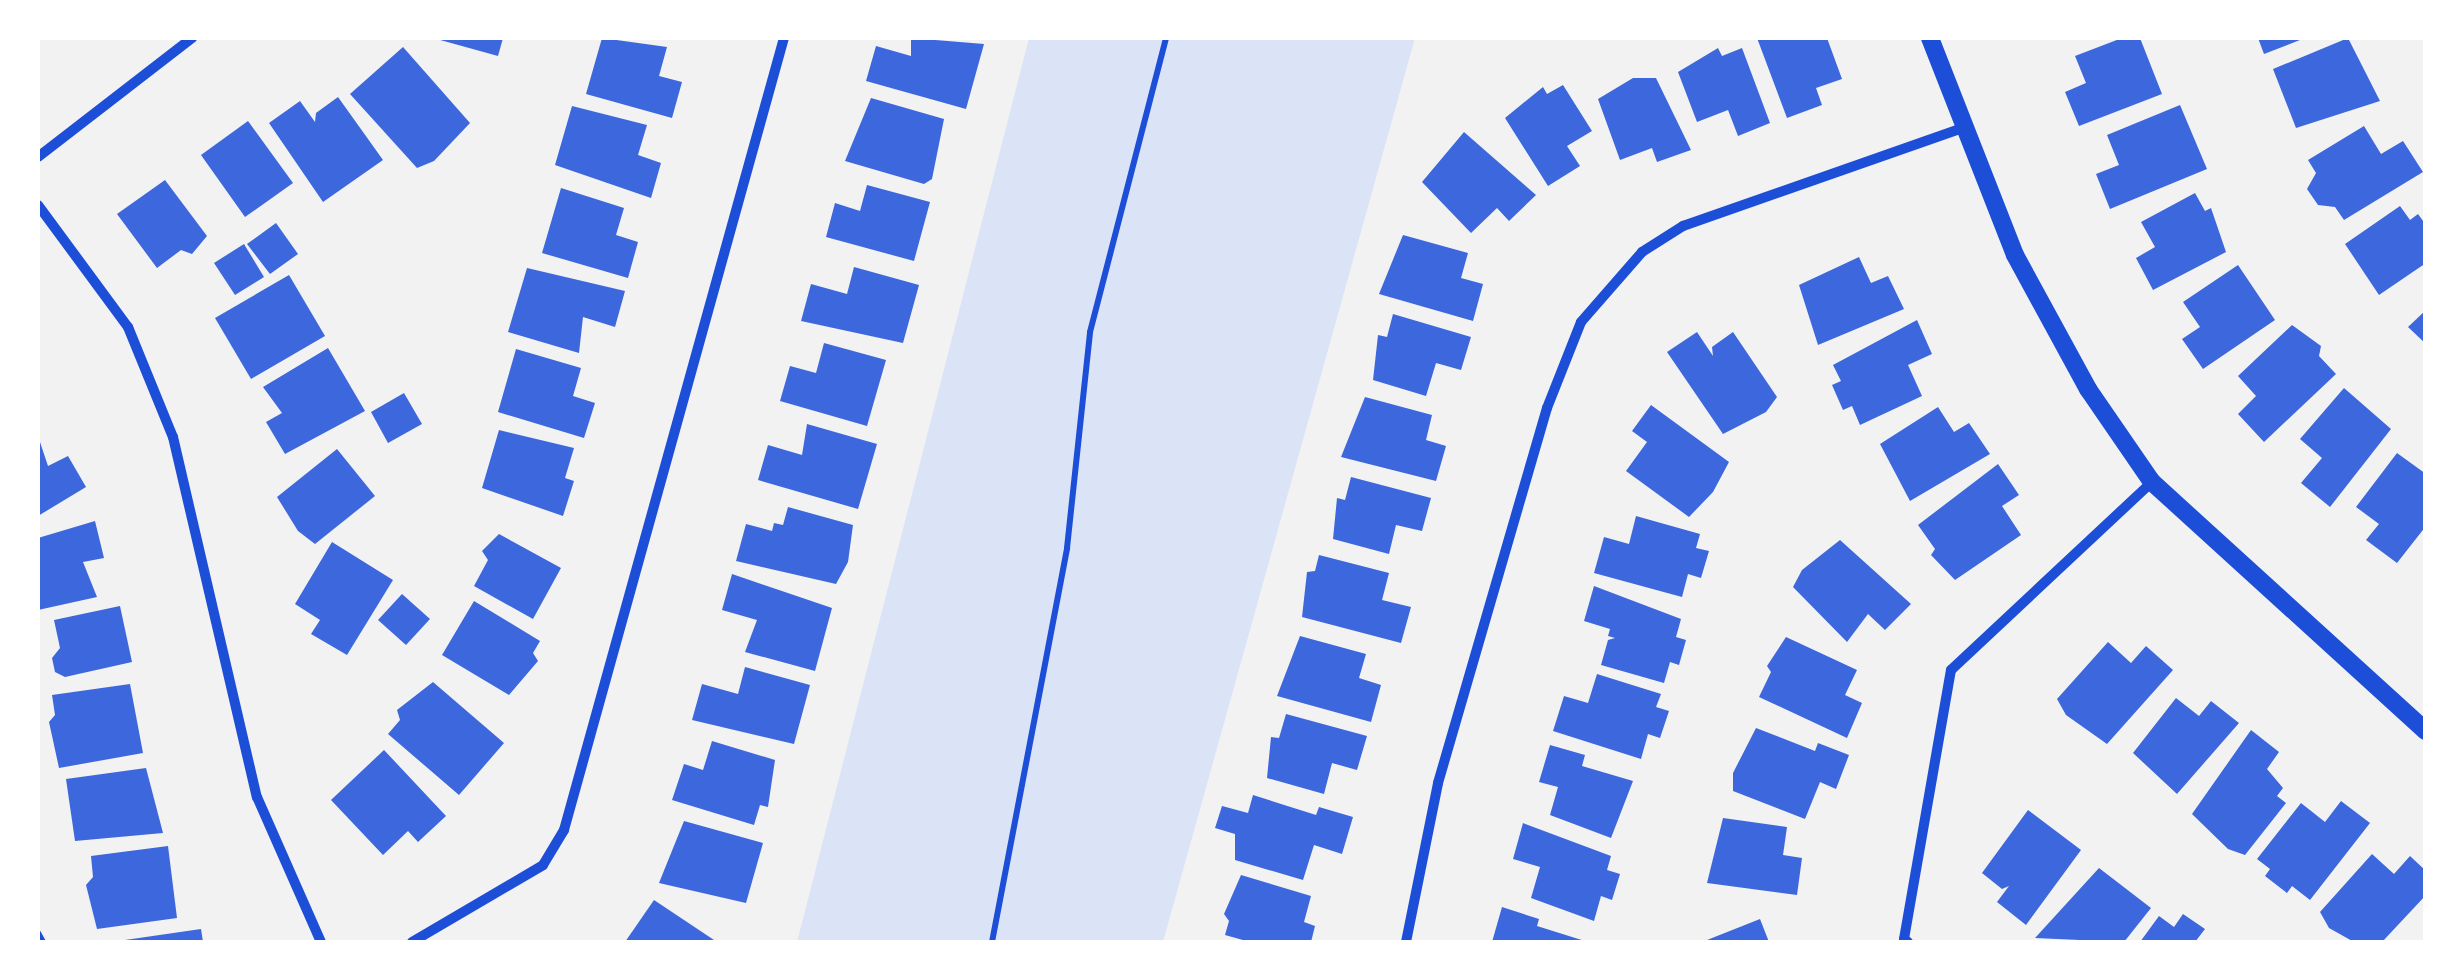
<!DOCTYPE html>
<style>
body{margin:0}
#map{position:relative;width:2463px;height:980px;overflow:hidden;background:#f2f2f2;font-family:"Work Sans",sans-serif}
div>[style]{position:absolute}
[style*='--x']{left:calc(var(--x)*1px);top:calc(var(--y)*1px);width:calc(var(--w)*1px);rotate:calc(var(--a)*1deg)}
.green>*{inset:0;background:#dbe4f7}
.building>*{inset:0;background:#3d67dc}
.path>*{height:6px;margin:-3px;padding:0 3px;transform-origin:3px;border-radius:3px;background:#1d4ed8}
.minor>*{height:10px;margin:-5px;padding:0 5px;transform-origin:5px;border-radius:5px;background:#1d4ed8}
.tertiary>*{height:18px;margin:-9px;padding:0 9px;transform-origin:9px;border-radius:9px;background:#1d4ed8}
span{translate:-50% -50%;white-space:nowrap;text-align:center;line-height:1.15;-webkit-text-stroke:10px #fff;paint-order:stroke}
.frame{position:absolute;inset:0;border:40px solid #fff;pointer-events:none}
</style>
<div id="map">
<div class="green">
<i style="clip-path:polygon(1029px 38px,1415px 38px,1163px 942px,797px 942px)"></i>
</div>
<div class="building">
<i style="clip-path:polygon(433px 38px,503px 38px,498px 56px)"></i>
<i style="clip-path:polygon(602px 38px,667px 47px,659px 76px,682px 82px,672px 118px,586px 94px)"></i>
<i style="clip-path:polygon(911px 38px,984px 44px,966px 109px,866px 81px,876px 46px,911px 56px)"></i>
<i style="clip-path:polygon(1757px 38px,1827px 38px,1842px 79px,1816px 88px,1822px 105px,1787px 118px)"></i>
<i style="clip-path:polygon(2122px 38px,2140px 38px,2162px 94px,2079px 126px,2065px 92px,2086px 83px,2075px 56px)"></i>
<i style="clip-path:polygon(2258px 38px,2305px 38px,2264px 54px)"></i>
<i style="clip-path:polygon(2348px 38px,2380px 101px,2296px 128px,2273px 69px)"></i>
<i style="clip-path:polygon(403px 47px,470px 123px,434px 161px,417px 168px,350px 94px)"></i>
<i style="clip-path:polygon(1718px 48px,1722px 56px,1742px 48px,1770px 123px,1738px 136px,1728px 110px,1697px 122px,1678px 72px)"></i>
<i style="clip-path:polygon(1633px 78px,1656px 78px,1691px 150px,1657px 162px,1652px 148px,1620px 160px,1598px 99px)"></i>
<i style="clip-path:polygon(1563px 85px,1592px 131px,1567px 146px,1580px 166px,1548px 186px,1505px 118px,1543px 87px,1547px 94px)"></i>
<i style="clip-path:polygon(338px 97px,383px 160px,323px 202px,269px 123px,300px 101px,315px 122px,316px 113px)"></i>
<i style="clip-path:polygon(871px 98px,944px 119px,932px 179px,924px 184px,845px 161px)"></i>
<i style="clip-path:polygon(2180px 105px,2207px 169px,2110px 209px,2096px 174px,2119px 165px,2107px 135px)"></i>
<i style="clip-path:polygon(572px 106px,647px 125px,638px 155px,661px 163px,651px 198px,555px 165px)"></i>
<i style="clip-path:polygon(248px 121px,293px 183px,245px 217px,201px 155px)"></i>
<i style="clip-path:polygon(2364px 126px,2381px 154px,2403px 141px,2423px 172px,2344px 220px,2335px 207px,2318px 205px,2307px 189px,2316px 173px,2308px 160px)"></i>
<i style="clip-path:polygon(1464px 132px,1536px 195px,1509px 221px,1497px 208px,1471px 233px,1422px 182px)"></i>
<i style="clip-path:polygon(165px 180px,207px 236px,192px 254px,181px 250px,157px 268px,117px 214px)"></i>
<i style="clip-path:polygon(867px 185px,930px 202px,914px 261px,826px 237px,835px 203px,860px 211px)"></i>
<i style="clip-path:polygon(561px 188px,624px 208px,616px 235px,638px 242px,628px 278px,542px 253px)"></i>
<i style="clip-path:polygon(2195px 193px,2205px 211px,2211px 208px,2226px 252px,2153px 290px,2136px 258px,2155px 247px,2141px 222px)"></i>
<i style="clip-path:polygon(2400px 206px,2410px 220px,2418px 214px,2426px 225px,2426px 263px,2379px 295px,2345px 244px)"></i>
<i style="clip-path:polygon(276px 223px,298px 254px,270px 274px,247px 244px)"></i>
<i style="clip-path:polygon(1403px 235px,1468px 253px,1461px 278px,1483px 284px,1473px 321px,1379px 294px)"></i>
<i style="clip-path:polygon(244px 244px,264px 277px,235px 295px,214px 263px)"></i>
<i style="clip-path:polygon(1859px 257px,1871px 283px,1888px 276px,1904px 309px,1818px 345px,1799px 285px)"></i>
<i style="clip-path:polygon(2238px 265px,2275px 320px,2203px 369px,2182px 339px,2200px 327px,2183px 302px)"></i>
<i style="clip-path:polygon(854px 267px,919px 285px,903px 343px,801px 321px,811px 284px,847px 294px)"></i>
<i style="clip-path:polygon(527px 268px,625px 291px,615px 327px,583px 317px,579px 353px,508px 332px)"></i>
<i style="clip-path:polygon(289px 275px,325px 336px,251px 379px,215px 318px)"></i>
<i style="clip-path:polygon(2426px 310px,2426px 344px,2408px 327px)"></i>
<i style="clip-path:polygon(1393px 314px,1471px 337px,1461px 370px,1436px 363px,1426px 396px,1373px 380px,1378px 335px,1387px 337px)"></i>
<i style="clip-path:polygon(1917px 320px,1932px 354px,1908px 365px,1922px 396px,1860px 425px,1852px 406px,1843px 410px,1832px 385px,1841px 381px,1833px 365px)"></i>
<i style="clip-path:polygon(2292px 325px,2321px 346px,2319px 356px,2336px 374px,2264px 442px,2238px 414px,2256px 396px,2238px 376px)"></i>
<i style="clip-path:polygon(1697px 332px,1713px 356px,1712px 347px,1733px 332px,1777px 397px,1766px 412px,1723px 434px,1667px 352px)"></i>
<i style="clip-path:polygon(824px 343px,886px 360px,867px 426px,780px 401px,790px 366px,816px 373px)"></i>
<i style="clip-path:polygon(328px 348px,365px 411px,285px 454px,266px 422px,282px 413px,263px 387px)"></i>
<i style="clip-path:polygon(516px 349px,581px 368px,573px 396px,595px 403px,584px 438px,498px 412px)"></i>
<i style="clip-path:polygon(2344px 388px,2391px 429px,2330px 507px,2301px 483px,2322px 458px,2300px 439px)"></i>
<i style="clip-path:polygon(404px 393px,422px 424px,388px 443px,371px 412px)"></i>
<i style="clip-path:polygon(1365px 397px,1432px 415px,1426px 440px,1446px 446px,1436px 481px,1341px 457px)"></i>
<i style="clip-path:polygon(1651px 405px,1729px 462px,1713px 492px,1689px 517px,1626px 471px,1647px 442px,1632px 431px)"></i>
<i style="clip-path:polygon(1938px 407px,1954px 432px,1969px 423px,1990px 454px,1910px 501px,1880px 444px)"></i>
<i style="clip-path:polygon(807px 424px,877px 444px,858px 509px,758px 480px,768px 445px,802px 455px)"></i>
<i style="clip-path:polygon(499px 430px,574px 448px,565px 478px,574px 481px,563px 516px,482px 488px)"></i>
<i style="clip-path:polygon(38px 436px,48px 466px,68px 456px,86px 487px,38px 516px)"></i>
<i style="clip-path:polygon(337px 449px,375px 496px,315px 544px,298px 531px,277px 497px)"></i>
<i style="clip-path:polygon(2397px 453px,2426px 474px,2426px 526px,2397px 563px,2366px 540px,2379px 524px,2356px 507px)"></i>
<i style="clip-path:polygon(1998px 464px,2019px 495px,2002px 506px,2021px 535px,1955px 580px,1931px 555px,1935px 549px,1918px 525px)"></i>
<i style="clip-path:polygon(1351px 477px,1431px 498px,1422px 531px,1396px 525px,1389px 554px,1333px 539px,1337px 498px,1345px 500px)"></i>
<i style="clip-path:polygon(788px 507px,853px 525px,848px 562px,836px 584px,736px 561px,746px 524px,772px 531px,774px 523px,783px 525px)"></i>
<i style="clip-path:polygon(1636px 516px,1700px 534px,1696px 548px,1709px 551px,1701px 578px,1688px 574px,1682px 597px,1594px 573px,1604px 537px,1629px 544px)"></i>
<i style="clip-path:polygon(95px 521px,104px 558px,83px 562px,97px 597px,38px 610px,38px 538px)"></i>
<i style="clip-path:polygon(499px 534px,561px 568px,533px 619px,474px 586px,488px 560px,482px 551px)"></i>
<i style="clip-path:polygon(1840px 540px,1911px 604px,1885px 630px,1868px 614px,1847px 642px,1793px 587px,1802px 570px)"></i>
<i style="clip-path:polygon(332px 542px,393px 580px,347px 655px,311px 634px,320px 620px,295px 604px)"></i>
<i style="clip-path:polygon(1319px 555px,1389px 573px,1382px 600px,1411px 607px,1401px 643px,1302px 617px,1307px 572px,1315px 571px)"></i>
<i style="clip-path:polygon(732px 574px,832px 608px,815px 671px,745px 652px,757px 620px,722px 610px)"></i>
<i style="clip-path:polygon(1594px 586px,1681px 619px,1676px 637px,1686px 640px,1679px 665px,1670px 662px,1664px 683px,1601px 665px,1608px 640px,1615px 638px,1608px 636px,1610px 629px,1584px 621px)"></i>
<i style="clip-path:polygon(402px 594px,430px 619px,406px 645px,378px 620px)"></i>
<i style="clip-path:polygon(474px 601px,540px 641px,533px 653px,538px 661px,509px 695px,442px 655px)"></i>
<i style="clip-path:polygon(120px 606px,132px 662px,65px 677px,55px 672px,52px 658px,60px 648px,54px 620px)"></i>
<i style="clip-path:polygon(1300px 636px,1366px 654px,1359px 678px,1381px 685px,1371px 722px,1277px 696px)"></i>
<i style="clip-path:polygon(1786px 637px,1857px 670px,1845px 695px,1862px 703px,1847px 738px,1759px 697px,1771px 672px,1767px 666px)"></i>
<i style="clip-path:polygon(2108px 642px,2131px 663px,2146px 646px,2173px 670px,2107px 744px,2066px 715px,2057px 699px)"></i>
<i style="clip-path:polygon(745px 667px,810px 685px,794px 744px,692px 720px,702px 684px,738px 694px)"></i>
<i style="clip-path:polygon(1597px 674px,1661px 694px,1656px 707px,1669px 711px,1660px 738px,1648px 734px,1641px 759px,1553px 731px,1564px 696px,1588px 703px)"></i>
<i style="clip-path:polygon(433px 682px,504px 743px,459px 795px,388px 734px,400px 720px,397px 710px)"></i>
<i style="clip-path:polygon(130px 684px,143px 753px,59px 768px,49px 722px,55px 715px,52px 695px)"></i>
<i style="clip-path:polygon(2176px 698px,2199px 716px,2211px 701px,2239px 723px,2177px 794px,2133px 753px)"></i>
<i style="clip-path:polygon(1286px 714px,1367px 736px,1357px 770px,1332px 763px,1324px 794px,1267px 778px,1271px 737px,1279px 738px)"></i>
<i style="clip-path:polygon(1756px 728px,1815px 751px,1818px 743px,1849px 755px,1836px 789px,1820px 782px,1805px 819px,1733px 791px,1733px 773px)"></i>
<i style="clip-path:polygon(2251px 730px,2279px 752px,2267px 769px,2283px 788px,2277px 796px,2286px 803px,2245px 855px,2228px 849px,2192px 814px)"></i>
<i style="clip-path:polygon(712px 741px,775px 760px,768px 807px,760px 805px,754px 825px,672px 800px,684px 764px,703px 770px)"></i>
<i style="clip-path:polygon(1550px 745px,1585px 755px,1582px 766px,1633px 781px,1611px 838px,1550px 815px,1558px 787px,1539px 782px)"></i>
<i style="clip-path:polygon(384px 750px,446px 816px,418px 842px,408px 831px,383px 855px,331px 800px)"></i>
<i style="clip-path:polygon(146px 768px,163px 833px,75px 841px,66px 779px)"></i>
<i style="clip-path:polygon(1253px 795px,1316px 815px,1319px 807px,1353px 817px,1342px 854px,1314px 845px,1303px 880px,1235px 860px,1235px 834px,1215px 828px,1222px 806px,1248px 813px)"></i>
<i style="clip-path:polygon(2341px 801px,2370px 823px,2310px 900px,2292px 886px,2287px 893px,2265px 876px,2270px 869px,2257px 859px,2301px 803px,2325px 822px)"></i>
<i style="clip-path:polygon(2028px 810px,2081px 850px,2026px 925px,1997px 902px,2009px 886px,2002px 889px,1982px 873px)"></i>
<i style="clip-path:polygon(1723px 818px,1787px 827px,1783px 855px,1802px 858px,1797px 895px,1707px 883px)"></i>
<i style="clip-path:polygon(684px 821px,763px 843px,746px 903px,659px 883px)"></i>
<i style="clip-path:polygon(1523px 823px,1611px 856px,1607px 870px,1620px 874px,1612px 900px,1601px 896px,1594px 921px,1531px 898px,1540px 867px,1513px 859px)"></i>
<i style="clip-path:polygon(168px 846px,177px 918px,97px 929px,86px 885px,93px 877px,91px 856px)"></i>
<i style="clip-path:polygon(2372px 854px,2394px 874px,2410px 856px,2426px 871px,2426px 895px,2382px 942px,2354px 942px,2329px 928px,2320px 912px)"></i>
<i style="clip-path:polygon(2099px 868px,2151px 908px,2124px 942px,2035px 938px)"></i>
<i style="clip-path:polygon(1241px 875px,1311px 896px,1304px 922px,1315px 926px,1311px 942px,1250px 942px,1225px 935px,1229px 921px,1224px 914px)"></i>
<i style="clip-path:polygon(654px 900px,717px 942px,625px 942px)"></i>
<i style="clip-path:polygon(1502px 907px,1539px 919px,1537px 926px,1588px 942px,1492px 942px)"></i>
<i style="clip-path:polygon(2183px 914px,2205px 929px,2195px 942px,2140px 942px,2159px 916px,2174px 927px)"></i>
<i style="clip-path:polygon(1760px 919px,1769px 942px,1702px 942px)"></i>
<i style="clip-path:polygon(201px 929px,203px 942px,126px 942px,125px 940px)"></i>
</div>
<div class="path">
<i style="--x:38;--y:933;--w:10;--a:61"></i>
<i style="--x:992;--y:942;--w:401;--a:-79.2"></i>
<i style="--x:1067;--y:548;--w:217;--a:-83.9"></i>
<i style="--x:1090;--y:332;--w:304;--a:-75.5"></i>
</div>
<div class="minor">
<i style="--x:38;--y:157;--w:195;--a:-37.7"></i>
<i style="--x:38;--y:205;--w:152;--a:53.6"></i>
<i style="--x:128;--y:327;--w:119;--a:67.8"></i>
<i style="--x:173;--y:437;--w:370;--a:76.9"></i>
<i style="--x:257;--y:797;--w:158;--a:66.2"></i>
<i style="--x:412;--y:942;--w:152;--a:-30.4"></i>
<i style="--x:543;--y:865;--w:41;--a:-59"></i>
<i style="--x:564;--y:830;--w:822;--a:-74.48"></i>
<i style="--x:1406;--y:942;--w:162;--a:-78.6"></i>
<i style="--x:1438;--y:783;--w:391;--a:-73.8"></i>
<i style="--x:1547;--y:408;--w:92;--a:-68.4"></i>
<i style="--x:1581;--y:322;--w:93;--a:-48.9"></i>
<i style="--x:1642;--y:252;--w:49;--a:-32.4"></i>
<i style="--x:1683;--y:226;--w:297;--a:-19.3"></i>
<i style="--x:1908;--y:942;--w:5;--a:-143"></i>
<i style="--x:1904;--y:939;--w:273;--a:-80.1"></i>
<i style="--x:1951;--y:670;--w:275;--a:-43.1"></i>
</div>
<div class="tertiary">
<i style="--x:1930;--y:38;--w:233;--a:68.6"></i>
<i style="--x:2015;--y:255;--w:153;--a:61.4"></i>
<i style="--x:2088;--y:389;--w:113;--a:55.5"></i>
<i style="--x:2152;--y:482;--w:370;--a:42.3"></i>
</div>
<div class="frame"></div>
</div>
